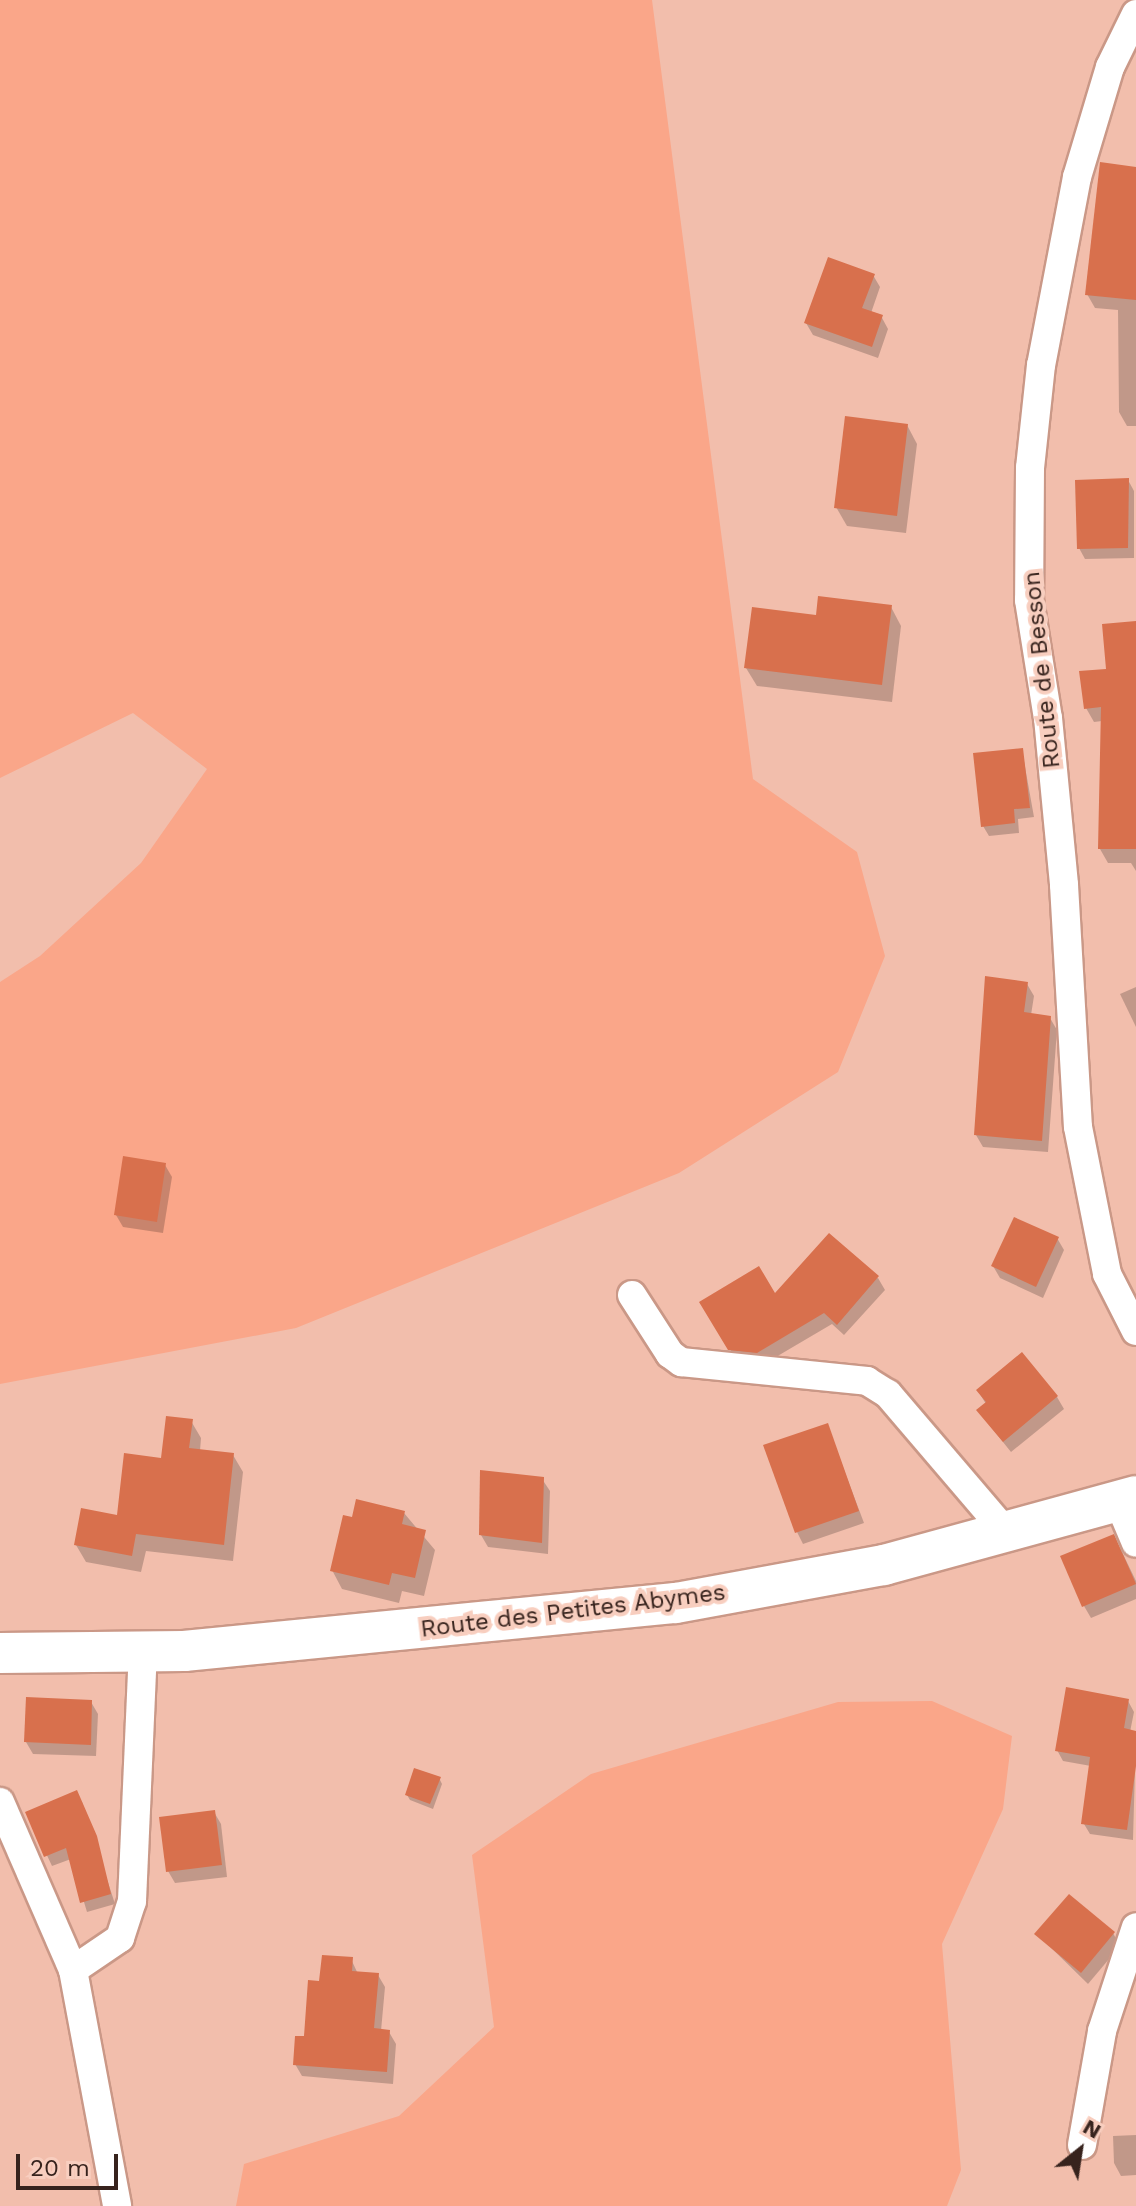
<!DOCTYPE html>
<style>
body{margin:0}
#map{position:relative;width:1136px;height:2206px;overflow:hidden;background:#f2beac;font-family:"Work Sans",sans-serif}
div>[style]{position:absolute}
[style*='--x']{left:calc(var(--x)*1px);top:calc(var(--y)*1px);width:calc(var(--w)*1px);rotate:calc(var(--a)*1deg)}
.green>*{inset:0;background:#faa689}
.shadow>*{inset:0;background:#0003}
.building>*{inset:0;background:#d8704d}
.roads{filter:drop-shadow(2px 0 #ca9887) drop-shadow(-2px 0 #ca9887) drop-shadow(0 2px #ca9887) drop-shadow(0 -2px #ca9887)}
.minor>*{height:28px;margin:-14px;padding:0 14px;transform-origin:14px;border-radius:14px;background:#fff}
.secondary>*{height:40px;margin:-20px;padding:0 20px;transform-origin:20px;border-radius:20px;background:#fff}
span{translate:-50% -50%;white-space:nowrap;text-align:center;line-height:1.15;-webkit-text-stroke:8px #f8cebf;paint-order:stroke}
.street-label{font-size:24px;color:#37231d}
.north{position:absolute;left:1040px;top:2110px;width:80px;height:80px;-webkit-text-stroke:6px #f8cebf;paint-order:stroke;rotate:30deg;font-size:22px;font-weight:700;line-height:32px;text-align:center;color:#37231d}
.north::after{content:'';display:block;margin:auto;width:28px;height:36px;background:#37231d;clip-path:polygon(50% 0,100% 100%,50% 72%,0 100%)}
.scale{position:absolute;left:16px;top:2154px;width:102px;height:36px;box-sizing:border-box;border:4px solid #37231d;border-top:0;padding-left:10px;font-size:24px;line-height:28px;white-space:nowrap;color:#37231d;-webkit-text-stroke:6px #f8cebf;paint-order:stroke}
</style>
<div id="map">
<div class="green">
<i style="clip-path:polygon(0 0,652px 0,753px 779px,857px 852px,885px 956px,838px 1072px,679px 1173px,296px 1328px,0 1384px,0 982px,40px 956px,141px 863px,207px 769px,133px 713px,0 778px)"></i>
<i style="clip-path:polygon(932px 1701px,1012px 1736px,1003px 1809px,942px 1944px,961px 2170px,947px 2206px,236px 2206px,244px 2164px,399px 2116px,494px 2027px,472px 1855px,591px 1774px,838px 1702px)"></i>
</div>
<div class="shadow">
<i style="clip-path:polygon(1136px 169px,1136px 426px,1127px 426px,1119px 412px,1118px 310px,1095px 308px,1087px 294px)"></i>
<i style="clip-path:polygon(873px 275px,880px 287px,871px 313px,881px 316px,888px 329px,878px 358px,813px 335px,806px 323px)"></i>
<i style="clip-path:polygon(907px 425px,917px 444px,906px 533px,847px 526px,836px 507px)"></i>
<i style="clip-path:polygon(1128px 480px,1134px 491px,1134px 558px,1085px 559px,1079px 548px)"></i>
<i style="clip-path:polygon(891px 607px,901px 626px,892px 702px,757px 686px,746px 668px,817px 617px)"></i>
<i style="clip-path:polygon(1136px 623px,1136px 871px,1131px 863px,1108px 863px,1100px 849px,1102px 721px,1094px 722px,1086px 708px)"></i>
<i style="clip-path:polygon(1022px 750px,1034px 817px,1018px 819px,1019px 833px,989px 836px,983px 826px)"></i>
<i style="clip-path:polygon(1027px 984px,1034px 996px,1031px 1015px,1050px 1018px,1057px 1030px,1048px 1152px,983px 1147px,976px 1135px)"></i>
<i style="clip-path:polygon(1136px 987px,1136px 1027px,1120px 994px)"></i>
<i style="clip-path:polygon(165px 1165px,172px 1177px,163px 1233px,123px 1227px,116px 1215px)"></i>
<i style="clip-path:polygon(1057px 1238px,1064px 1250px,1043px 1298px,1000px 1278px,993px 1266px)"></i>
<i style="clip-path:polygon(878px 1278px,885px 1290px,844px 1335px,832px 1324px,764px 1364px,737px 1361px,702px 1302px,775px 1296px)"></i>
<i style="clip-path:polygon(978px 1391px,1057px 1397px,1064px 1409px,1011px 1452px,978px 1411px,986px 1404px)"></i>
<i style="clip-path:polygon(191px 1421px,201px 1438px,200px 1451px,233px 1455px,243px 1472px,233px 1561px,146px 1551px,141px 1572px,86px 1562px,76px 1545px,119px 1517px)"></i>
<i style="clip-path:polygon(827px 1425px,864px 1523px,803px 1544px,797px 1532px)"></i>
<i style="clip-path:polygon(542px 1479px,550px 1491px,548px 1554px,488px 1547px,481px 1535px)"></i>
<i style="clip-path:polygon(404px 1513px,435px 1550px,424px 1596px,402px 1591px,399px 1603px,342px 1589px,332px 1570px,353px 1520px)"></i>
<i style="clip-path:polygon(1120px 1548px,1136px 1581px,1136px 1599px,1091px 1618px,1084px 1606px)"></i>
<i style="clip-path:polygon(1128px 1701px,1134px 1712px,1130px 1732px,1136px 1733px,1133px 1840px,1090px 1834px,1084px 1824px,1091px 1766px,1063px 1761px,1057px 1750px)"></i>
<i style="clip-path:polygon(91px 1702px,98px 1714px,96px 1756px,33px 1754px,26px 1742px)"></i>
<i style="clip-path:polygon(439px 1778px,442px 1784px,433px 1809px,410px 1800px,407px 1795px)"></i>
<i style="clip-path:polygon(82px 1802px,115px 1904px,87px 1912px,71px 1859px,52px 1866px,27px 1813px)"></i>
<i style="clip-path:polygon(214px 1812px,221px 1824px,227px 1877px,175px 1883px,168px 1871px)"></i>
<i style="clip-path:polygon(1113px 1933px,1120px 1946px,1088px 1984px,1037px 1934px)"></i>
<i style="clip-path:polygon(351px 1959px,358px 1974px,378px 1975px,385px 1987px,381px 2031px,389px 2032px,396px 2044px,393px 2084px,302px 2076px,295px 2064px,321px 1983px)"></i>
<i style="clip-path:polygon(1136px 2135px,1136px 2175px,1121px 2176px,1114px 2163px,1113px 2136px)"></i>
</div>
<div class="building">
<i style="clip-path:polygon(1100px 162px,1136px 167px,1136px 300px,1085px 295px)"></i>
<i style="clip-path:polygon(828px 257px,875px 274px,862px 308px,883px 315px,872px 347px,804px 323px)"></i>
<i style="clip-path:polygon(845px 416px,908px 424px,897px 516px,834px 508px)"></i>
<i style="clip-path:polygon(1129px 478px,1128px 548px,1077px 549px,1075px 480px)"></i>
<i style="clip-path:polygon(818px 596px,892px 605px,882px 685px,744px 668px,752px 607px,816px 615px)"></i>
<i style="clip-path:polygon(1136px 621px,1136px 849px,1098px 849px,1101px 707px,1084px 709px,1079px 671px,1106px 669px,1102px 624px)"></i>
<i style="clip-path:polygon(1023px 748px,1030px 808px,1014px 809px,1015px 823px,981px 827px,973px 753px)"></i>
<i style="clip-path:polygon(985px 976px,1028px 982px,1024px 1012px,1051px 1016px,1042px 1141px,974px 1135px)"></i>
<i style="clip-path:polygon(123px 1156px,166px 1163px,157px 1222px,114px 1215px)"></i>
<i style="clip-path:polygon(1014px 1217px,1059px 1237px,1036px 1287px,991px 1266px)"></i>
<i style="clip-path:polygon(829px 1233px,879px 1276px,837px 1325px,824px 1313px,757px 1353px,728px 1350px,699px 1302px,759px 1266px,775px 1293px)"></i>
<i style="clip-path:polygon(1022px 1352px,1058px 1396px,1003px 1442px,976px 1410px,986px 1402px,976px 1390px)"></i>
<i style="clip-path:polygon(166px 1416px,193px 1419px,189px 1448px,234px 1453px,224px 1545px,136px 1534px,132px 1556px,74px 1545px,81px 1508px,117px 1515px,124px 1453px,161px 1458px)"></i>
<i style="clip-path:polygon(828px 1423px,859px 1511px,795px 1533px,763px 1445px)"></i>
<i style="clip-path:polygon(480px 1470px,544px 1477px,542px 1543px,479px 1535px)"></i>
<i style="clip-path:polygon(356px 1499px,405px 1511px,402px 1524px,426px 1530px,415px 1578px,392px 1573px,389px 1585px,330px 1571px,343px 1515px,352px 1517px)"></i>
<i style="clip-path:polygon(1114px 1534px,1136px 1584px,1082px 1607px,1060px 1556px)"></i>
<i style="clip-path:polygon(1066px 1687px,1129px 1699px,1124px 1728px,1136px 1731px,1136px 1766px,1127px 1830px,1081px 1824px,1090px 1757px,1055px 1751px)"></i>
<i style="clip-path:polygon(26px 1697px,92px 1700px,91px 1745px,24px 1742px)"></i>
<i style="clip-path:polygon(414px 1768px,441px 1777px,430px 1804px,405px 1795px)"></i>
<i style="clip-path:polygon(77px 1790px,97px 1836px,111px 1894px,80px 1903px,66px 1848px,44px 1857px,25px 1812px)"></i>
<i style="clip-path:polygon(215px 1810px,222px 1865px,166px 1872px,159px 1817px)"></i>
<i style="clip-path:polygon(1069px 1894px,1115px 1932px,1081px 1973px,1034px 1934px)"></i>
<i style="clip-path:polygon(322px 1955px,353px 1957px,352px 1971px,379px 1973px,374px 2028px,390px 2030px,387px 2072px,293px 2065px,295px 2036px,304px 2036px,308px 1980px,319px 1981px)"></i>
</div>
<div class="roads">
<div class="minor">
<i style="--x:1136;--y:14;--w:59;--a:116.1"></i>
<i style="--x:1110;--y:67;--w:115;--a:106.7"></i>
<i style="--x:1077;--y:177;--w:191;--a:100.8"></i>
<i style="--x:1041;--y:365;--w:104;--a:96.1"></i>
<i style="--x:1030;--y:468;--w:132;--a:90.4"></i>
<i style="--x:1029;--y:600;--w:120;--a:80.9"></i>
<i style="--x:1048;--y:718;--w:168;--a:84.5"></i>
<i style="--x:1064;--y:885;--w:242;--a:86.7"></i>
<i style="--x:1078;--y:1127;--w:150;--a:78.8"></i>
<i style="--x:1107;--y:1274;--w:64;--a:63"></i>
<i style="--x:632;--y:1295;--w:70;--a:57.2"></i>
<i style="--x:670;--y:1354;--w:14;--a:36"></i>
<i style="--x:681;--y:1362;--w:187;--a:5.8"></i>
<i style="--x:867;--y:1381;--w:25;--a:32"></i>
<i style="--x:888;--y:1394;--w:182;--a:49.5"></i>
<i style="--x:1119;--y:1503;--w:43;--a:67"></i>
<i style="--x:0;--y:1802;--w:183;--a:66.5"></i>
<i style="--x:73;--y:1970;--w:240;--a:79.4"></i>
<i style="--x:73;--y:1970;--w:57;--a:-34.2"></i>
<i style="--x:120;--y:1938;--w:39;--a:-72"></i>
<i style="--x:132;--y:1901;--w:248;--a:-87.5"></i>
<i style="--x:1082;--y:2145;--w:116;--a:-80"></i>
<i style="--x:1102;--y:2031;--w:109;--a:-71.9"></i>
</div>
<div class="secondary">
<i style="--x:0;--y:1653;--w:184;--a:-0.6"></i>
<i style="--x:184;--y:1651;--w:494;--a:-5.6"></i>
<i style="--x:676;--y:1603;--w:211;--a:-10.4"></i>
<i style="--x:884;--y:1565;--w:261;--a:-15.3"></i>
</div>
</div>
<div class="street-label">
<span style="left:1042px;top:670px;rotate:-96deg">Route de Besson</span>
<span style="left:573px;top:1611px;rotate:-7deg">Route des Petites Abymes</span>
</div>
<div class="north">N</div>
<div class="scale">20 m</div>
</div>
